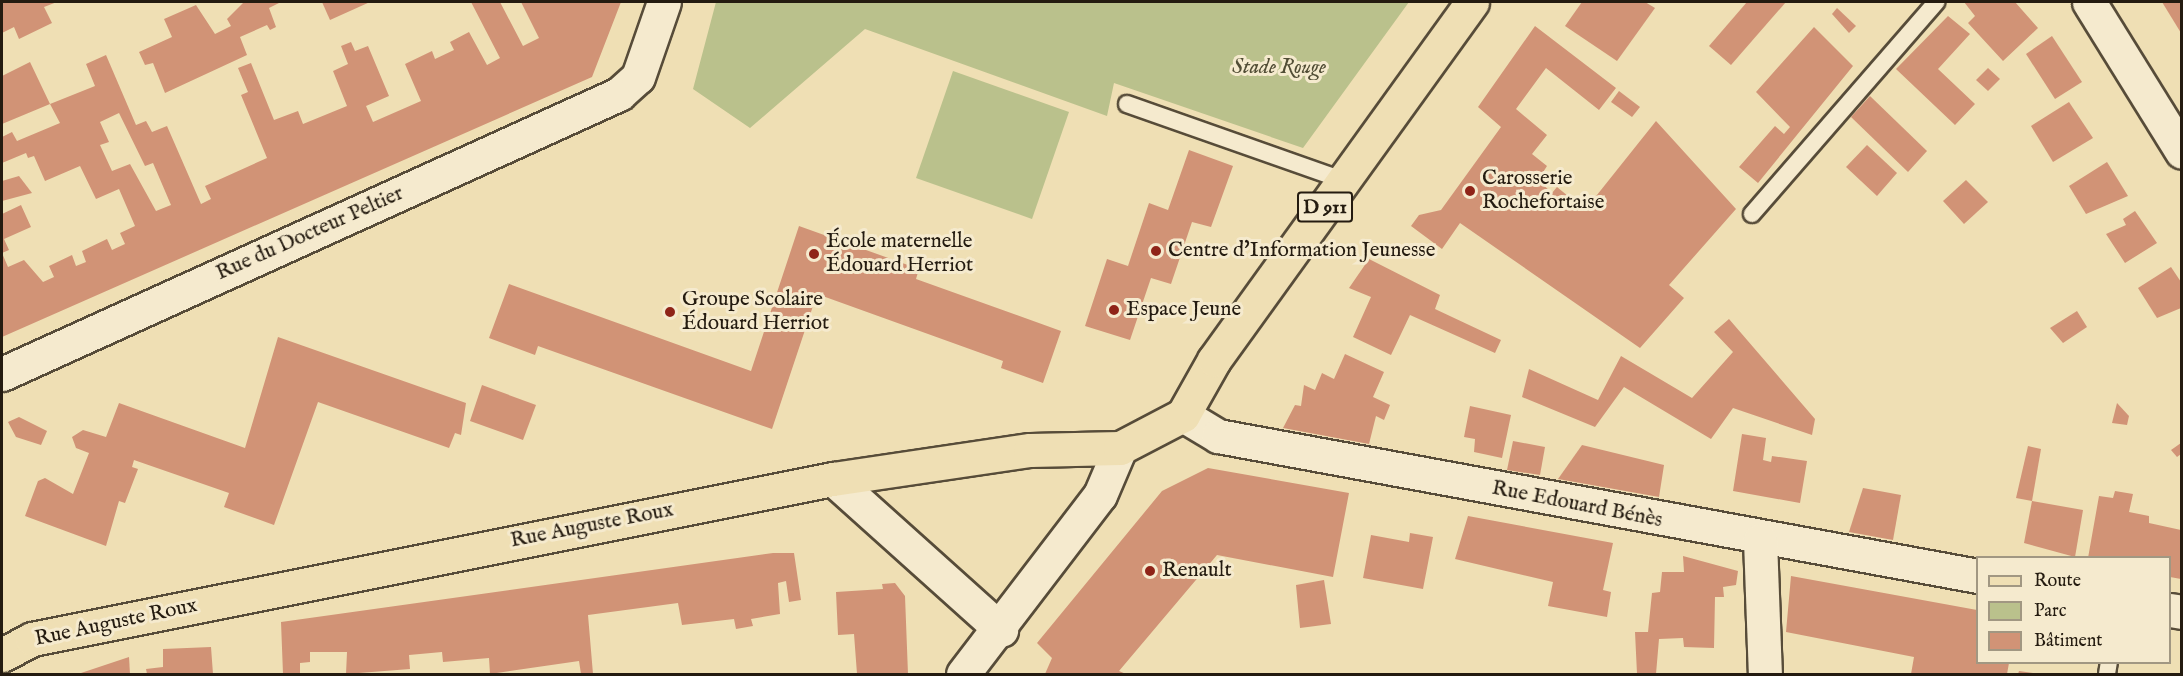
<!DOCTYPE html>
<meta charset="utf-8">
<style>
body{margin:0}
#map{position:relative;width:2183px;height:676px;overflow:hidden;background:#efdfb4;font-family:"IM FELL English",serif}
div>[style]{position:absolute}
[style*='--x']{left:calc(var(--x)*1px);top:calc(var(--y)*1px);width:calc(var(--w)*1px);rotate:calc(var(--a)*1deg)}
.green>*{inset:0;background:#bac18c}
.building>*{inset:0;background:#d19376}
.roads{filter:drop-shadow(2px 0 #574c39) drop-shadow(-2px 0 #574c39) drop-shadow(0 2px #574c39) drop-shadow(0 -2px #574c39)}
.service>*{height:16px;margin:-8px;padding:0 8px;transform-origin:8px;border-radius:8px;background:#f5eace}
.minor>*{height:33px;margin:-16.5px;padding:0 16.5px;transform-origin:16.5px;border-radius:16.5px;background:#f5eace}
.tertiary>*{height:33px;margin:-16.5px;padding:0 16.5px;transform-origin:16.5px;border-radius:16.5px;background:#f5eace}
.secondary>*{height:33px;margin:-16.5px;padding:0 16.5px;transform-origin:16.5px;border-radius:16.5px;background:#f5eace}
.primary>*{height:33px;margin:-16.5px;padding:0 16.5px;transform-origin:16.5px;border-radius:16.5px;background:#efdfb4}
.dots>*{width:16px;height:16px;translate:-50% -50%;box-sizing:border-box;border:3px solid #f5eace;border-radius:50%}
span{translate:-50% -50%;white-space:nowrap;text-align:center;line-height:1.15;-webkit-text-stroke:6px #f5eace;paint-order:stroke}
.shield-label span{padding:2px 4px;background:#f5eace;border:2px solid;border-radius:4px;-webkit-text-stroke-width:0}
.shield-label{font-size:20px;color:#241b10;font-weight:700}
.park-label{font-size:21px;color:#514d35;font-style:italic}
.poi-label{font-size:21px;color:#241b10}
.left{translate:0 -50%;text-align:left}
.street-label{font-size:21px;color:#241b10}
.frame{position:absolute;inset:0;border:3px solid #241b10;pointer-events:none}
.legend{position:absolute;left:1976px;top:556px;width:195px;height:108px;box-sizing:border-box;background:#f5eace;border:2px solid #a19782;margin:0;padding:8px 10px;list-style:none;font-size:18px;color:#241b10}
.legend li{display:flex;align-items:center;gap:12px;height:30px}
.legend b{width:30px;border:2px solid #a19782}
</style>
<div id="map">
<div class="green">
<i style="clip-path:polygon(716px 2px,1409px 2px,1303px 148px,1114px 83px,1107px 116px,865px 29px,750px 128px,693px 89px)"></i>
<i style="clip-path:polygon(953px 71px,1069px 112px,1032px 219px,916px 178px)"></i>
</div>
<div class="building">
<i style="clip-path:polygon(2px 2px,57px 2px,44px 7px,52px 23px,19px 39px,14px 27px,2px 33px)"></i>
<i style="clip-path:polygon(244px 2px,281px 2px,269px 8px,276px 27px,270px 30px,267px 25px,240px 37px,247px 55px,165px 93px,153px 63px,145px 65px,139px 52px,172px 37px,164px 19px,196px 5px,215px 34px,231px 26px,227px 19px)"></i>
<i style="clip-path:polygon(322px 2px,370px 2px,330px 20px)"></i>
<i style="clip-path:polygon(evenodd,471px 2px,500px 2px,523px 46px,539px 38px,521px 2px,621px 2px,592px 77px,2px 337px,2px 214px,21px 205px,31px 227px,4px 239px,9px 250px,2px 253px,8px 267px,24px 260px,43px 282px,54px 277px,49px 266px,72px 255px,76px 266px,86px 262px,82px 251px,107px 239px,112px 250px,125px 244px,120px 233px,135px 226px,119px 189px,96px 199px,80px 166px,45px 181px,34px 156px,28px 158px,26px 153px,2px 163px,2px 137px,12px 132px,17px 141px,60px 123px,50px 104px,2px 124px,2px 76px,30px 62px,50px 104px,95px 86px,86px 64px,106px 55px,136px 125px,146px 121px,152px 132px,167px 126px,201px 204px,211px 199px,205px 186px,267px 158px,241px 95px,248px 92px,238px 68px,251px 63px,274px 120px,298px 111px,303px 124px,347px 106px,333px 71px,348px 64px,341px 46px,351px 42px,355px 51px,368px 46px,389px 96px,366px 106px,373px 122px,421px 101px,405px 64px,432px 51px,435px 59px,454px 50px,450px 42px,469px 32px,487px 65px,500px 58px,471px 2px,119px 113px,145px 166px,153px 163px,171px 205px,156px 211px,130px 164px,112px 171px,100px 145px,109px 142px,100px 122px,119px 113px)"></i>
<i style="clip-path:polygon(1582px 2px,1645px 2px,1655px 8px,1617px 61px,1565px 26px)"></i>
<i style="clip-path:polygon(1747px 2px,1786px 2px,1731px 65px,1709px 46px)"></i>
<i style="clip-path:polygon(1964px 2px,2015px 2px,2038px 28px,2003px 61px,1968px 23px,1975px 16px)"></i>
<i style="clip-path:polygon(2162px 2px,2181px 2px,2181px 33px)"></i>
<i style="clip-path:polygon(1837px 8px,1856px 26px,1849px 33px,1832px 14px)"></i>
<i style="clip-path:polygon(1948px 16px,1970px 34px,1938px 69px,1975px 104px,1955px 125px,1896px 69px)"></i>
<i style="clip-path:polygon(1535px 26px,1616px 88px,1599px 110px,1546px 68px,1516px 109px,1547px 135px,1532px 154px,1547px 166px,1538px 180px,1552px 193px,1557px 187px,1585px 210px,1656px 121px,1736px 209px,1669px 285px,1684px 298px,1640px 348px,1460px 223px,1442px 249px,1411px 226px,1419px 215px,1441px 210px,1501px 127px,1478px 107px)"></i>
<i style="clip-path:polygon(1814px 27px,1853px 66px,1758px 183px,1739px 167px,1775px 126px,1784px 134px,1790px 127px,1756px 92px)"></i>
<i style="clip-path:polygon(2052px 36px,2082px 82px,2055px 99px,2026px 54px)"></i>
<i style="clip-path:polygon(1988px 68px,2000px 79px,1988px 91px,1976px 80px)"></i>
<i style="clip-path:polygon(1619px 91px,1640px 107px,1632px 117px,1611px 102px)"></i>
<i style="clip-path:polygon(1870px 96px,1927px 151px,1908px 172px,1851px 117px)"></i>
<i style="clip-path:polygon(2069px 102px,2093px 138px,2053px 162px,2031px 126px)"></i>
<i style="clip-path:polygon(1867px 145px,1897px 173px,1877px 196px,1846px 167px)"></i>
<i style="clip-path:polygon(1189px 150px,1233px 166px,1211px 227px,1192px 222px,1171px 284px,1151px 278px,1130px 340px,1085px 326px,1107px 259px,1128px 266px,1149px 203px,1168px 210px)"></i>
<i style="clip-path:polygon(2107px 162px,2128px 196px,2086px 214px,2069px 186px)"></i>
<i style="clip-path:polygon(19px 176px,32px 193px,2px 201px,2px 181px)"></i>
<i style="clip-path:polygon(1966px 180px,1988px 202px,1964px 224px,1943px 201px)"></i>
<i style="clip-path:polygon(2135px 211px,2157px 243px,2125px 263px,2106px 234px,2126px 225px,2123px 219px)"></i>
<i style="clip-path:polygon(799px 226px,919px 269px,916px 279px,1061px 331px,1043px 383px,1001px 368px,1003px 361px,817px 294px,772px 429px,538px 346px,535px 355px,489px 338px,509px 284px,751px 371px)"></i>
<i style="clip-path:polygon(1369px 259px,1440px 295px,1435px 309px,1501px 340px,1495px 353px,1410px 315px,1391px 355px,1353px 337px,1371px 297px,1349px 288px)"></i>
<i style="clip-path:polygon(2171px 267px,2181px 282px,2181px 308px,2157px 318px,2138px 288px)"></i>
<i style="clip-path:polygon(2077px 311px,2087px 327px,2063px 343px,2050px 328px)"></i>
<i style="clip-path:polygon(1729px 319px,1815px 419px,1812px 435px,1733px 408px,1711px 439px,1624px 387px,1595px 427px,1522px 397px,1529px 369px,1598px 400px,1621px 356px,1692px 398px,1733px 352px,1714px 332px)"></i>
<i style="clip-path:polygon(278px 337px,466px 403px,461px 435px,455px 433px,449px 448px,318px 402px,274px 525px,224px 507px,229px 493px,134px 460px,132px 467px,138px 469px,125px 503px,119px 501px,106px 546px,25px 516px,38px 481px,45px 478px,73px 494px,89px 453px,76px 448px,72px 437px,83px 430px,106px 437px,119px 403px,245px 448px)"></i>
<i style="clip-path:polygon(1345px 354px,1384px 372px,1373px 397px,1390px 405px,1384px 420px,1376px 416px,1369px 444px,1283px 428px,1295px 405px,1301px 406px,1304px 385px,1315px 390px,1322px 373px,1334px 379px)"></i>
<i style="clip-path:polygon(482px 385px,536px 405px,523px 440px,470px 421px)"></i>
<i style="clip-path:polygon(2117px 403px,2129px 416px,2127px 425px,2112px 423px)"></i>
<i style="clip-path:polygon(1470px 406px,1511px 415px,1502px 458px,1474px 452px,1475px 439px,1464px 437px)"></i>
<i style="clip-path:polygon(19px 417px,47px 431px,41px 445px,16px 437px,8px 422px)"></i>
<i style="clip-path:polygon(1742px 434px,1766px 438px,1763px 460px,1771px 462px,1772px 456px,1807px 461px,1800px 503px,1733px 491px)"></i>
<i style="clip-path:polygon(1513px 441px,1545px 447px,1540px 475px,1507px 470px)"></i>
<i style="clip-path:polygon(2181px 443px,2181px 454px,2177px 457px,2171px 450px)"></i>
<i style="clip-path:polygon(1582px 445px,1664px 465px,1659px 497px,1558px 479px)"></i>
<i style="clip-path:polygon(2028px 446px,2041px 449px,2032px 501px,2016px 498px)"></i>
<i style="clip-path:polygon(1208px 468px,1349px 493px,1333px 577px,1217px 555px,1119px 671px,1126px 674px,1045px 674px,1052px 658px,1037px 643px,1162px 491px)"></i>
<i style="clip-path:polygon(1863px 488px,1901px 495px,1893px 540px,1849px 532px)"></i>
<i style="clip-path:polygon(2115px 491px,2133px 494px,2129px 512px,2149px 516px,2149px 523px,2181px 530px,2181px 579px,2170px 577px,2170px 558px,2088px 558px,2099px 496px,2113px 498px)"></i>
<i style="clip-path:polygon(2032px 501px,2083px 510px,2075px 557px,2024px 543px)"></i>
<i style="clip-path:polygon(1468px 516px,1613px 543px,1603px 590px,1611px 592px,1607px 617px,1548px 606px,1553px 582px,1455px 559px)"></i>
<i style="clip-path:polygon(1410px 533px,1433px 537px,1423px 589px,1363px 578px,1371px 535px,1409px 542px)"></i>
<i style="clip-path:polygon(773px 553px,794px 553px,801px 600px,789px 602px,786px 581px,778px 583px,780px 614px,751px 619px,753px 626px,736px 629px,734px 619px,682px 625px,678px 603px,588px 615px,593px 674px,581px 674px,579px 661px,490px 674px,489px 658px,443px 662px,442px 652px,409px 655px,410px 669px,346px 674px,347px 652px,310px 652px,310px 662px,300px 663px,300px 674px,283px 674px,281px 622px)"></i>
<i style="clip-path:polygon(1683px 556px,1738px 571px,1736px 585px,1723px 587px,1724px 597px,1715px 597px,1714px 648px,1684px 647px,1683px 638px,1659px 639px,1656px 674px,1637px 674px,1635px 632px,1648px 632px,1652px 593px,1660px 592px,1662px 572px,1684px 572px)"></i>
<i style="clip-path:polygon(1791px 576px,1977px 610px,1977px 663px,2009px 663px,2007px 674px,1911px 674px,1914px 657px,1786px 632px)"></i>
<i style="clip-path:polygon(1324px 580px,1331px 624px,1300px 628px,1296px 585px)"></i>
<i style="clip-path:polygon(895px 583px,905px 596px,908px 674px,857px 674px,854px 634px,838px 635px,836px 592px,883px 589px,882px 584px)"></i>
<i style="clip-path:polygon(211px 647px,213px 674px,147px 674px,146px 669px,163px 667px,163px 649px)"></i>
<i style="clip-path:polygon(129px 657px,130px 674px,78px 674px)"></i>
<i style="clip-path:polygon(2019px 671px,2033px 673px,2033px 674px,2018px 674px)"></i>
</div>
<div class="roads">
<div class="service">
<i style="--x:1127;--y:104;--w:229;--a:19.4"></i>
<i style="--x:1752;--y:214;--w:281;--a:-49"></i>
<i style="--x:2107;--y:674;--w:12;--a:-81"></i>
</div>
<div class="minor">
<i style="--x:2;--y:374;--w:678;--a:-24.41"></i>
<i style="--x:619;--y:94;--w:25;--a:-42"></i>
<i style="--x:638;--y:77;--w:79;--a:-70.9"></i>
<i style="--x:1183;--y:415;--w:41;--a:31"></i>
<i style="--x:1218;--y:436;--w:773;--a:10.44"></i>
<i style="--x:833;--y:479;--w:226;--a:41.9"></i>
<i style="--x:1760;--y:540;--w:134;--a:87.9"></i>
<i style="--x:2170;--y:610;--w:12;--a:9"></i>
</div>
<div class="tertiary">
<i style="--x:2089;--y:2;--w:176;--a:58.2"></i>
</div>
<div class="secondary">
<i style="--x:963;--y:674;--w:225;--a:-52.6"></i>
<i style="--x:1100;--y:495;--w:51;--a:-66.9"></i>
</div>
<div class="primary">
<i style="--x:2;--y:655;--w:34;--a:-28"></i>
<i style="--x:32;--y:639;--w:817;--a:-11.3"></i>
<i style="--x:833;--y:479;--w:199;--a:-8.4"></i>
<i style="--x:1030;--y:450;--w:90;--a:-1.3"></i>
<i style="--x:1120;--y:448;--w:71;--a:-27.6"></i>
<i style="--x:1183;--y:415;--w:63;--a:-60.6"></i>
<i style="--x:1214;--y:360;--w:441;--a:-54.2"></i>
</div>
</div>
<div class="dots">
<i style="left:1470px;top:191px;background:#8f2418"></i>
<i style="left:1156px;top:251px;background:#8f2418"></i>
<i style="left:814px;top:254px;background:#8f2418"></i>
<i style="left:1114px;top:310px;background:#8f2418"></i>
<i style="left:670px;top:312px;background:#8f2418"></i>
<i style="left:1150px;top:571px;background:#8f2418"></i>
</div>
<div class="shield-label">
<span style="left:1325px;top:207px">D 911</span>
</div>
<div class="park-label">
<span style="left:1279px;top:68px">Stade Rouge</span>
</div>
<div class="poi-label">
<span class="left" style="left:1482px;top:191px">Carosserie<br>Rochefortaise</span>
<span class="left" style="left:826px;top:254px">École maternelle<br>Édouard Herriot</span>
<span class="left" style="left:1168px;top:251px">Centre d'Information Jeunesse</span>
<span class="left" style="left:682px;top:312px">Groupe Scolaire<br>Édouard Herriot</span>
<span class="left" style="left:1126px;top:310px">Espace Jeune</span>
<span class="left" style="left:1162px;top:571px">Renault</span>
</div>
<div class="street-label">
<span style="left:310px;top:234px;rotate:-24deg">Rue du Docteur Peltier</span>
<span style="left:1577px;top:505px;rotate:11deg">Rue Edouard Bénès</span>
<span style="left:592px;top:526px;rotate:-11deg">Rue Auguste Roux</span>
<span style="left:116px;top:623px;rotate:-12deg">Rue Auguste Roux</span>
</div>
<div class="frame"></div>
<ul class="legend">
<li><b style="height:8px;background:#efdfb4"></b>Route</li>
<li><b style="height:16px;background:#bac18c"></b>Parc</li>
<li><b style="height:16px;background:#d19376"></b>Bâtiment</li>
</ul>
</div>
